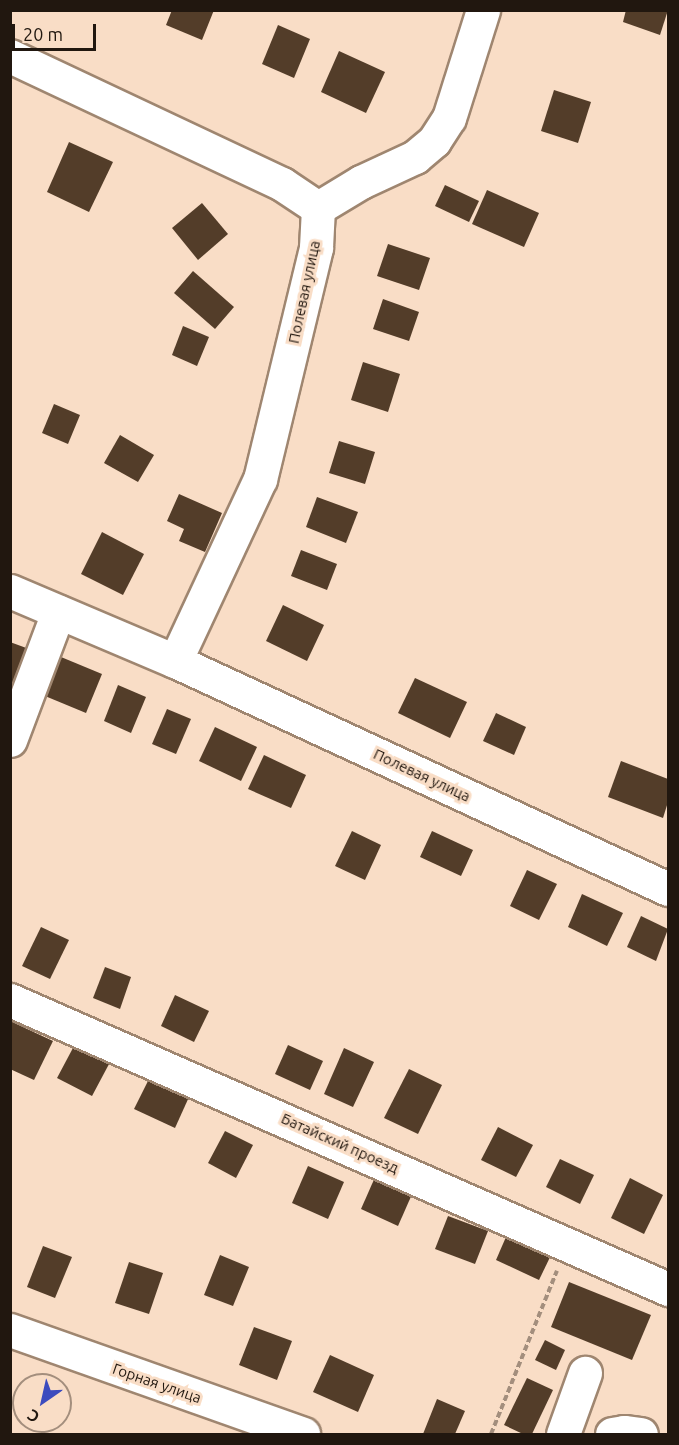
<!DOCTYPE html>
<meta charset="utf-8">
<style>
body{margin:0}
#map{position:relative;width:679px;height:1445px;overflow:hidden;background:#f9ddc6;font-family:Ubuntu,sans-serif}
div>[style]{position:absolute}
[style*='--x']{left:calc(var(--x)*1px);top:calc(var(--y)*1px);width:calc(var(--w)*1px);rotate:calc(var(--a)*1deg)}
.building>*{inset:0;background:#533d29}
.path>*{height:4px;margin-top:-2px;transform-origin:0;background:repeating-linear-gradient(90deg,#a38e7d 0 6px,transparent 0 9px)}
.roads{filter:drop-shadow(2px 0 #9f8670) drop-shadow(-2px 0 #9f8670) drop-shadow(0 2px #9f8670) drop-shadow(0 -2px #9f8670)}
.minor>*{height:33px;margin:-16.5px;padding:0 16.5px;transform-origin:16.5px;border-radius:16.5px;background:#fff}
span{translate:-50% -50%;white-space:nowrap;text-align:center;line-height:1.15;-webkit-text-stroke:6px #f9ddc6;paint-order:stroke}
.street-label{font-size:15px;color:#21170f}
.frame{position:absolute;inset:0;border:12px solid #21170f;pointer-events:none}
.north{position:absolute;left:12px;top:1373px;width:60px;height:60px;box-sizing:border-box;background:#f9ddc6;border:2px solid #a38e7d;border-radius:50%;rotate:214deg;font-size:16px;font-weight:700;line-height:24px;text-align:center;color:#21170f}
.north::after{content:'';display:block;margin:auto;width:21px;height:27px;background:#3c4bbe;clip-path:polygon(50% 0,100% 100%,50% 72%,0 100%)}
.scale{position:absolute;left:12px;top:24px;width:84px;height:27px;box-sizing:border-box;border:3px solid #21170f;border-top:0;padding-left:8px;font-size:18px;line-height:21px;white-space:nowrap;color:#21170f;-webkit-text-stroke:4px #f9ddc6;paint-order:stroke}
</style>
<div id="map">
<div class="building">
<i style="clip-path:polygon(172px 10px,214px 10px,202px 40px,166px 25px)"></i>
<i style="clip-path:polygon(626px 10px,668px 10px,660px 35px,623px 22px)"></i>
<i style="clip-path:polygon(278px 25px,310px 39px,294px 78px,262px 64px)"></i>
<i style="clip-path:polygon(339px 51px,385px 72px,366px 113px,321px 92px)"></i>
<i style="clip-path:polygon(554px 90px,591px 102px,578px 143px,541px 131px)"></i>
<i style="clip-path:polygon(69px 142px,113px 162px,89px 212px,47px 192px)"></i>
<i style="clip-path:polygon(445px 185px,479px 201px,469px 222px,435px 206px)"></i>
<i style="clip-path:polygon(487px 190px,539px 213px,524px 247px,472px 224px)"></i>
<i style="clip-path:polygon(202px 203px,228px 234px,198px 260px,172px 228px)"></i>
<i style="clip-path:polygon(388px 244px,430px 258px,419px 290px,377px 276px)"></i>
<i style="clip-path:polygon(193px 271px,234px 307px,215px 329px,174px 293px)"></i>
<i style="clip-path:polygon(383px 299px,419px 312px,409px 341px,373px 329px)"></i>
<i style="clip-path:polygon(183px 326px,209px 337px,197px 366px,172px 355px)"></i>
<i style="clip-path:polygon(363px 362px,400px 374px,388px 412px,351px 400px)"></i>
<i style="clip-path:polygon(54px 404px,80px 415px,68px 444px,42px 433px)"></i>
<i style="clip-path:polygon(120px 435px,154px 455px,138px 482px,104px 463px)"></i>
<i style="clip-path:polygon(339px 441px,375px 452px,365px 484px,329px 473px)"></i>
<i style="clip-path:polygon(179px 494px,222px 513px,205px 552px,179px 541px,184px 529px,167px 521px)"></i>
<i style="clip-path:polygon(317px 497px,358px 512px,346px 543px,306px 527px)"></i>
<i style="clip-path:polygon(102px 532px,144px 554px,123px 595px,81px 574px)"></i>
<i style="clip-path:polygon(301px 550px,337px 564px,327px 590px,291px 576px)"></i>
<i style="clip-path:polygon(283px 605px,324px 625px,307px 661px,266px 641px)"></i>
<i style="clip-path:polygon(10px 642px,29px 649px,10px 697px)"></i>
<i style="clip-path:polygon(61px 657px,102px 674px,86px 713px,45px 696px)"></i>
<i style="clip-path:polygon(415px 678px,467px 702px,450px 738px,398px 713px)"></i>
<i style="clip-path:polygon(118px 685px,146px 697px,131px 733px,104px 721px)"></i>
<i style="clip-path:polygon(167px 709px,191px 719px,176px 754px,152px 744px)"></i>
<i style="clip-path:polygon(496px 713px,526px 727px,514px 755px,483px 741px)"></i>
<i style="clip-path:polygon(215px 727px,257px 747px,241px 781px,199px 761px)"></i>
<i style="clip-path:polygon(264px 755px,306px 775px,291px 808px,248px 789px)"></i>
<i style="clip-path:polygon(621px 761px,668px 779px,668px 802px,663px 818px,608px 797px)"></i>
<i style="clip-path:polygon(352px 831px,381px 845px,365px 880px,335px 866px)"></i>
<i style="clip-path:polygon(432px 831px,473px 850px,461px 876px,420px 857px)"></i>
<i style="clip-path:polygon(527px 870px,557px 884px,539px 920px,510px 906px)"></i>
<i style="clip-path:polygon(582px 894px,623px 913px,607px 946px,568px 927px)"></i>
<i style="clip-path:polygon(641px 916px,668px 929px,656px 961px,627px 947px)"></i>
<i style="clip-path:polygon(41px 927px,69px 940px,50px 979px,22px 966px)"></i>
<i style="clip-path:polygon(105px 967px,131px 977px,120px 1009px,93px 998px)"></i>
<i style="clip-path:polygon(175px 995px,209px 1011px,194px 1042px,161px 1026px)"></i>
<i style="clip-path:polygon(10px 1021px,53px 1041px,34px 1080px,10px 1069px)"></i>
<i style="clip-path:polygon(288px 1045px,323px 1061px,310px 1090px,275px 1074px)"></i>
<i style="clip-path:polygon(74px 1046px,109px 1064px,92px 1096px,57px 1078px)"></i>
<i style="clip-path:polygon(344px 1048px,374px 1062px,353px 1107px,324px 1094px)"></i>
<i style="clip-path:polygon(409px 1069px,442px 1085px,418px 1134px,384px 1118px)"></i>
<i style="clip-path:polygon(149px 1079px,189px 1097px,175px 1128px,134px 1109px)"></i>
<i style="clip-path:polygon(498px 1127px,533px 1145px,516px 1177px,481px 1160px)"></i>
<i style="clip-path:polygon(225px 1131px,253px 1145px,236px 1178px,208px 1163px)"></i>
<i style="clip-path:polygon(560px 1159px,594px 1175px,580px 1204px,546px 1187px)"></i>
<i style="clip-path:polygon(308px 1166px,344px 1182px,328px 1219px,292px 1203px)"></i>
<i style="clip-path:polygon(376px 1175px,413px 1192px,398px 1226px,361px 1209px)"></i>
<i style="clip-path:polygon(630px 1178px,663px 1195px,644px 1234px,611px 1218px)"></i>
<i style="clip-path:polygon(448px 1216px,488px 1231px,475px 1264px,435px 1249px)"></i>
<i style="clip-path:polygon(509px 1230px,553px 1251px,539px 1280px,496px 1260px)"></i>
<i style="clip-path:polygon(43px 1246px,72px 1257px,55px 1298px,27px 1287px)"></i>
<i style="clip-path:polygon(220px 1255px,249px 1267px,233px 1306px,204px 1295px)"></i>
<i style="clip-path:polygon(129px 1262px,163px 1273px,149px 1314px,115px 1303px)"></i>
<i style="clip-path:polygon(569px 1282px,651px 1315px,632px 1360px,551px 1327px)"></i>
<i style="clip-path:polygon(254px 1327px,292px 1341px,277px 1380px,239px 1365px)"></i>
<i style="clip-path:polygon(545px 1340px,565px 1350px,556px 1370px,535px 1360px)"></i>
<i style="clip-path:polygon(330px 1355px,374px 1375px,358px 1412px,313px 1392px)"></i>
<i style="clip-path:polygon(527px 1378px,553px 1390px,532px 1434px,523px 1434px,504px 1425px)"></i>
<i style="clip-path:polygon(437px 1399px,465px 1411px,455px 1434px,423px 1434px)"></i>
</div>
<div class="path">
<i style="--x:491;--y:1434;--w:176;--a:-68"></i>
</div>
<div class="roads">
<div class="minor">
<i style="--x:10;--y:56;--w:301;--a:25.2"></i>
<i style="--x:282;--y:184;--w:43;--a:33.7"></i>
<i style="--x:318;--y:208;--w:40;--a:92.9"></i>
<i style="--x:316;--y:248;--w:238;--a:103.6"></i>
<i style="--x:260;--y:479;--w:201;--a:115"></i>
<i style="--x:318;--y:208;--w:50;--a:-31.2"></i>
<i style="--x:361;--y:182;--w:60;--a:-24.8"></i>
<i style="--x:415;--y:157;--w:25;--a:-40"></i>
<i style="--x:434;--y:141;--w:27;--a:-57"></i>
<i style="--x:449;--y:118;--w:113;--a:-72.5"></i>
<i style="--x:10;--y:591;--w:179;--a:23"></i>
<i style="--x:175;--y:661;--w:543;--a:24.82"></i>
<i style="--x:10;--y:740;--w:137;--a:-69.4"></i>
<i style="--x:10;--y:1000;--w:719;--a:23.71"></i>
<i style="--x:10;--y:1330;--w:311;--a:19.5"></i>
<i style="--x:563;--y:1434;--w:65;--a:-70.2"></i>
<i style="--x:612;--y:1434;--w:12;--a:-9"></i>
<i style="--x:624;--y:1432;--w:17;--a:7"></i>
</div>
</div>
<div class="street-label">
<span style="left:304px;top:292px;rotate:-78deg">Полевая улица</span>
<span style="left:422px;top:775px;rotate:25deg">Полевая улица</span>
<span style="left:340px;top:1143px;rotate:24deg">Батайский проезд</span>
<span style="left:157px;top:1383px;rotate:19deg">Горная улица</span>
</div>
<div class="frame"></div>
<div class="north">С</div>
<div class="scale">20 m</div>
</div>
